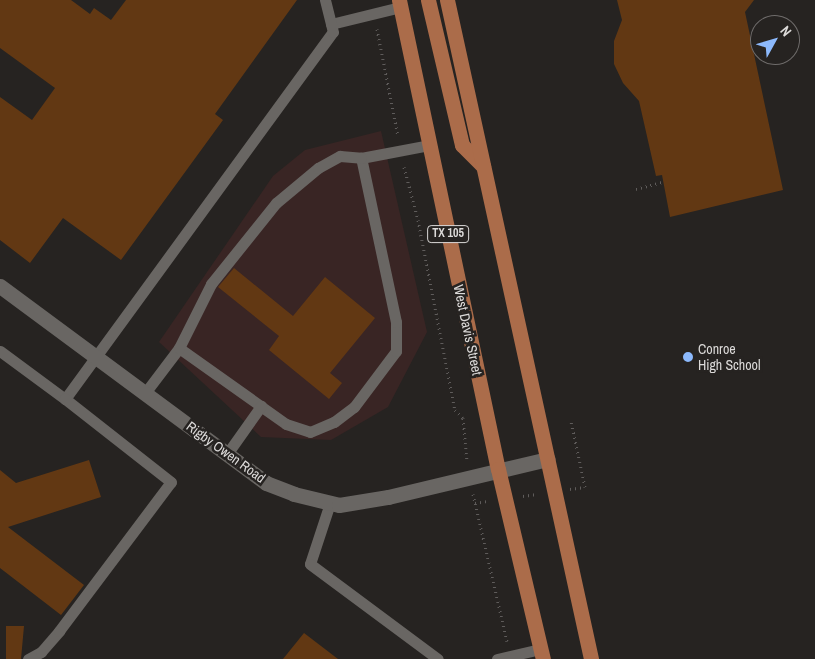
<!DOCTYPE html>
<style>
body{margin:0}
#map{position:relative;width:815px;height:659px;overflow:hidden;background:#262321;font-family:"Archivo Narrow",sans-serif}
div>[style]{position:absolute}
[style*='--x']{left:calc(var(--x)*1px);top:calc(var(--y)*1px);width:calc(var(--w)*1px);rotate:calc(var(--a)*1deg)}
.commercial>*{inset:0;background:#392524}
.building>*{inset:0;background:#623813}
.path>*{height:3px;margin-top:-1.5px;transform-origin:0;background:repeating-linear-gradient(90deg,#5f5c5b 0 1px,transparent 0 5px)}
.service>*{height:11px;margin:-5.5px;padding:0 5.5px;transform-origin:5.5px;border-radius:5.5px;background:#696663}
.minor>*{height:15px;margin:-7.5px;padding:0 7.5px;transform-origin:7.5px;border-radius:7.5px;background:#696663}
.primary>*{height:15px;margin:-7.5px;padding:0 7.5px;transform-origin:7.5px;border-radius:7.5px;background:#ab6c4a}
.dots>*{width:14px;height:14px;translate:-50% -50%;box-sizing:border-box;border:2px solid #262321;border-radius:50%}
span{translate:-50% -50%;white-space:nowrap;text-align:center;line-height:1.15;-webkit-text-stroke:5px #262321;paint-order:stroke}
.shield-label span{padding:1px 4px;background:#262321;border:1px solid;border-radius:4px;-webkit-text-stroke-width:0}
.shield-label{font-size:12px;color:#dcdad9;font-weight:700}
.street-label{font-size:14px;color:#dcdad9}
.poi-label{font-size:14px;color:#dcdad9}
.left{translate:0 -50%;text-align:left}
.north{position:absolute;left:750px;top:15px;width:50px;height:50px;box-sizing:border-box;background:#262321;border:1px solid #6f6c6b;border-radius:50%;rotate:51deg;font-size:14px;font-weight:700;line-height:20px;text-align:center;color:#dcdad9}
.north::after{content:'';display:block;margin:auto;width:18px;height:22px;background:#8cb9fc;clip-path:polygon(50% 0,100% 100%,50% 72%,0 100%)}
</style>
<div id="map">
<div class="commercial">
<i style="clip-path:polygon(381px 131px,427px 332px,388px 407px,331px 440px,261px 437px,159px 342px,273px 176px,305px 150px)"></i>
</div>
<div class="building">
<i style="clip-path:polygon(0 0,71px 0,90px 14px,94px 8px,111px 20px,126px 0,297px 0,215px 114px,223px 120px,121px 260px,63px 218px,30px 263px,0 240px,0 97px,32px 120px,55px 88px,0 48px)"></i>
<i style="clip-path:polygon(617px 0,754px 0,745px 12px,783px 190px,670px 217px,662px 175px,656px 176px,639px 101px,623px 83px,614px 64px,614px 41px,622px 20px)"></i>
<i style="clip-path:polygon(234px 268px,293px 316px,325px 277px,375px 318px,330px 373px,342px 383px,329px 399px,269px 350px,279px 336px,218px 287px)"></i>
<i style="clip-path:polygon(89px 460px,101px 497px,8px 527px,84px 585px,61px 615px,0 568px,0 470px,16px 483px)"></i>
<i style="clip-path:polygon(6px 626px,24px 626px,21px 659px,6px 659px)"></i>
<i style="clip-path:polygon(304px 633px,338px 659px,283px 659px)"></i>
</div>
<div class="path">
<i style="--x:377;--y:29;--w:109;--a:78.9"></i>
<i style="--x:404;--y:167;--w:55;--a:75.2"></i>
<i style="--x:418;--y:220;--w:194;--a:79"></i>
<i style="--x:455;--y:410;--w:11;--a:45"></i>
<i style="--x:463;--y:418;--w:43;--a:84.7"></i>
<i style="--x:636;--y:189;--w:28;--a:-15"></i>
<i style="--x:570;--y:489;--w:15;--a:-8"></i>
<i style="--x:585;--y:487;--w:67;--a:-102"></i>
<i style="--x:473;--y:494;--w:151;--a:77"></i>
<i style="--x:523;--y:496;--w:14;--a:-8"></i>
<i style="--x:475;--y:503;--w:12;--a:-9"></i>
</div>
<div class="service">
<i style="--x:331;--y:24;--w:71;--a:-13.8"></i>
<i style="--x:179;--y:348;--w:131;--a:35.4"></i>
<i style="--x:286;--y:424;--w:25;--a:18"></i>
<i style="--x:310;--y:432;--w:26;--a:-23"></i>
<i style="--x:334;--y:422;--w:25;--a:-37"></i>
<i style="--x:354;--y:407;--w:70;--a:-53.1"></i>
<i style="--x:396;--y:351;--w:29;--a:-90"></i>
<i style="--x:396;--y:322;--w:168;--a:-102"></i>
<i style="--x:361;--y:158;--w:69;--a:-10.8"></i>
<i style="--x:0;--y:351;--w:81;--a:36.4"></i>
<i style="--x:65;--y:399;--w:454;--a:-53.9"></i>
<i style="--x:333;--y:32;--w:33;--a:-104"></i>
<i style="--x:145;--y:393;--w:56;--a:-52.9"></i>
<i style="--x:179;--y:348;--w:72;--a:-63.4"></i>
<i style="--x:211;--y:284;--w:104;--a:-51.3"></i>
<i style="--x:276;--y:203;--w:55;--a:-39.8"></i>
<i style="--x:318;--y:168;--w:25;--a:-29"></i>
<i style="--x:340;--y:156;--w:21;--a:5"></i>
<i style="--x:227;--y:454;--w:59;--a:-54.7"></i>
<i style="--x:330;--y:503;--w:64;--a:108.2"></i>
<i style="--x:310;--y:564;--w:159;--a:36.6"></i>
<i style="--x:28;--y:659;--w:15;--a:-28"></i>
<i style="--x:41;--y:652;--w:28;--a:-49"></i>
<i style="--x:59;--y:631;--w:186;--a:-53.1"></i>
<i style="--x:171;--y:482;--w:135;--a:-141.9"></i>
<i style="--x:497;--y:659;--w:44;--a:-13.1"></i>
</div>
<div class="minor">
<i style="--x:0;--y:286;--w:331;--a:36.5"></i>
<i style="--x:266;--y:483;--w:30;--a:21"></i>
<i style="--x:294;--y:494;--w:46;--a:13.7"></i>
<i style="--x:339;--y:505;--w:50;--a:-9.3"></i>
<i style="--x:388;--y:497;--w:164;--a:-13.4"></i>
</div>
<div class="primary">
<i style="--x:399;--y:0;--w:479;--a:78.1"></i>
<i style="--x:498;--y:469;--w:195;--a:76.7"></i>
<i style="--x:428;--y:0;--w:149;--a:76.8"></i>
<i style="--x:462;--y:145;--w:30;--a:45"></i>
<i style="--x:447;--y:0;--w:675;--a:77.67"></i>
</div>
<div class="dots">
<i style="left:688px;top:357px;background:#8cb9fc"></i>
</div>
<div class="shield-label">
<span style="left:448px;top:234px">TX 105</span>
</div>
<div class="street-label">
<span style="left:468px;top:330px;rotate:78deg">West Davis Street</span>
<span style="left:226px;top:452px;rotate:36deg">Rigby Owen Road</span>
</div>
<div class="poi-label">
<span class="left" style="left:698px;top:357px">Conroe<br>High School</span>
</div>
<div class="north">N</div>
</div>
